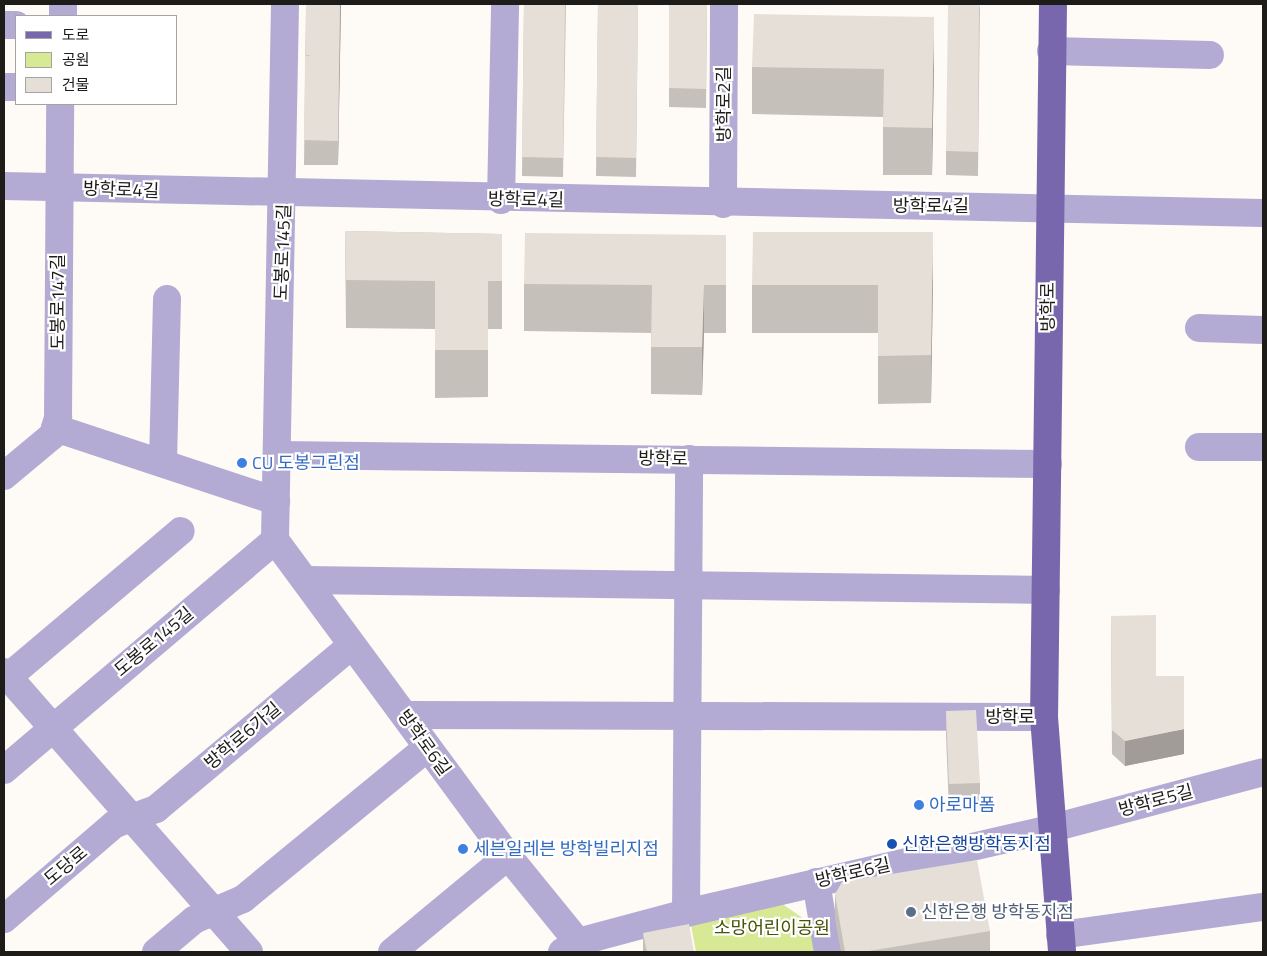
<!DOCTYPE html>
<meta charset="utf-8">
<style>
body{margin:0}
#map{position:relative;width:1267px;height:956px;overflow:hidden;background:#fefbf6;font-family:"Titillium Web","Noto Sans KR",sans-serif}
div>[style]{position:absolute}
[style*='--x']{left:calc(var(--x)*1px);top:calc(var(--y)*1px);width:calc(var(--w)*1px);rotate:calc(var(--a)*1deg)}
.green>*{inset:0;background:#d7e994}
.minor>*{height:28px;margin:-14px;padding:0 14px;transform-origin:14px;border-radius:14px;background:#b3abd3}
.major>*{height:28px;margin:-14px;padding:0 14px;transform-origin:14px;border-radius:14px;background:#7867ad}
.wall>*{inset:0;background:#c6c0ba}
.shaded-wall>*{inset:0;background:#a19c97}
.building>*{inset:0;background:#e6dfd8}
.dots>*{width:14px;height:14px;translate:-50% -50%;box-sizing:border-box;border:2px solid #fff;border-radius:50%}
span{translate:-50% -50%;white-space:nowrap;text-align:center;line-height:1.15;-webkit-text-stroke:4.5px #fff;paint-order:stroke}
.street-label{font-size:18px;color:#1e1c19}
.shop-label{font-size:18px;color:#366cbe}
.left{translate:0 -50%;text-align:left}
.transit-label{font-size:18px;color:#164399}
.service-label{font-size:18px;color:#4e5e75}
.park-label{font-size:18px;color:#485308}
.frame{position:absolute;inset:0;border:5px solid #1e1c19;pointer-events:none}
.legend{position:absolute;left:15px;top:15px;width:162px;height:90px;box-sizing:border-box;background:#fff;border:1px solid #a5a4a3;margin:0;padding:6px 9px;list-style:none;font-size:15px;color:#1e1c19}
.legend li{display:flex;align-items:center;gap:10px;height:25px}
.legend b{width:25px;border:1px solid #a5a4a3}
</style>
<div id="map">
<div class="green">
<i style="clip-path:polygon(778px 901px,813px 925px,817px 952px,696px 952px,690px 920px)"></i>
</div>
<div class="minor">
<i style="--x:63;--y:16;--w:12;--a:-90"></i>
<i style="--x:4;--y:25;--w:12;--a:0"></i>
<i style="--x:1051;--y:51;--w:159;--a:1.4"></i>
<i style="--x:4;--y:87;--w:12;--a:0"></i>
<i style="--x:4;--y:186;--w:1259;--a:1.23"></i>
<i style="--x:501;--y:200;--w:196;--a:-88.8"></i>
<i style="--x:723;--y:204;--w:200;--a:-89.7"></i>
<i style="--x:1199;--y:328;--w:64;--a:1.8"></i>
<i style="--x:55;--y:428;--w:233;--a:18.3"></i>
<i style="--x:1199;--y:447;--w:64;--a:0"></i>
<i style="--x:277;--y:455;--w:771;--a:0.67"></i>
<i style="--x:163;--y:463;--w:164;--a:-88.6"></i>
<i style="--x:4;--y:476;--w:64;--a:-39.9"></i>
<i style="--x:53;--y:435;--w:19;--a:-74"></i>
<i style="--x:58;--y:417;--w:313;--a:-89.6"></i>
<i style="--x:275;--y:540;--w:393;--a:53.6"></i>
<i style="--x:508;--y:856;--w:111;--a:50.9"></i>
<i style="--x:305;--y:580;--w:741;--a:0.77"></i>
<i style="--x:4;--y:672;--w:372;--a:48.8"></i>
<i style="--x:8;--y:677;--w:226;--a:-40.2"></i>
<i style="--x:405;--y:715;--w:639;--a:0.18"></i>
<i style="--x:4;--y:770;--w:355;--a:-40.3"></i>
<i style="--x:275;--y:540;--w:536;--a:-88.93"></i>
<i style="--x:816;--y:882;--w:71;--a:80.3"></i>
<i style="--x:686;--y:913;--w:454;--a:-89.6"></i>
<i style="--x:4;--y:919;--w:146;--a:-40.6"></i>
<i style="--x:115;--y:824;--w:44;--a:-20.1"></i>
<i style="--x:156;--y:809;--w:254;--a:-39.9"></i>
<i style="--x:1060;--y:935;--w:205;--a:-7.9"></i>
<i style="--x:156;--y:952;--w:50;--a:-40.1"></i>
<i style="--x:194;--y:920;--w:53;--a:-23.2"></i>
<i style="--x:243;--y:899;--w:238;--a:-39.4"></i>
<i style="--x:392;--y:952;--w:151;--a:-39.6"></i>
<i style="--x:562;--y:952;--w:19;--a:-32"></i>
<i style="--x:578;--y:942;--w:112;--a:-15"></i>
<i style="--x:686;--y:913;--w:373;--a:-13"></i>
<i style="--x:1049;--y:829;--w:221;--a:-14.9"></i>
</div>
<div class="major">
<i style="--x:1053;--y:4;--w:713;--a:90.72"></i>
<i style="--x:1044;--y:717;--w:236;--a:85.6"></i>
</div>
<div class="wall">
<i style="clip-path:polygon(306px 4px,341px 4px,338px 165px,304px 165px)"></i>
<i style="clip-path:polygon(524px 4px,566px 4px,563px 177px,522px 176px)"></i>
<i style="clip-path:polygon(598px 4px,638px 4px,636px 177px,596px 176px)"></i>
<i style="clip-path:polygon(669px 4px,707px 4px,706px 108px,669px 107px)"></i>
<i style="clip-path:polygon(980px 4px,978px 176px,946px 175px,946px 151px)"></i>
<i style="clip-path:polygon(934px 65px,932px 175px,883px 175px,883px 117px,752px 114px,752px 67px)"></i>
<i style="clip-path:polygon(345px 231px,502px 234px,502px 329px,488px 329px,488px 397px,435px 398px,435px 329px,346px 328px)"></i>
<i style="clip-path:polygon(726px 235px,726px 333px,704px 333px,702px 395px,651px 394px,651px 333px,524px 331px,524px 284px)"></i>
<i style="clip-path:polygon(933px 280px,931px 403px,878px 404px,878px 333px,752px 333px,752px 285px)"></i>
<i style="clip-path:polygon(1111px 616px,1156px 676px,1184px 754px,1125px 766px,1112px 754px)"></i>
<i style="clip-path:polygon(946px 711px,980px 783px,980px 807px,949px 809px,946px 736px)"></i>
<i style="clip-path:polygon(835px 894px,990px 931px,990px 952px,841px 952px,835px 919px)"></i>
<i style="clip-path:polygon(643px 933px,694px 952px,643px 952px)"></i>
</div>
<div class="shaded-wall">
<i style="clip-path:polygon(340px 4px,341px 4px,338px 165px,338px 141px)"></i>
<i style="clip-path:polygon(934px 17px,934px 65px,932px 175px,932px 128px)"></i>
<i style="clip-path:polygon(933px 232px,933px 280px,931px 403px,931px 355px)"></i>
<i style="clip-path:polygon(704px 285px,704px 333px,702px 395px,702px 347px)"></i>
<i style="clip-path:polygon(1184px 729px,1184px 754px,1125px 766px,1125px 741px)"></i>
</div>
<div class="building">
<i style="clip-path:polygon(306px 4px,340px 4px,338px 141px,304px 140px,305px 56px,312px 56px,306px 55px)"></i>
<i style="clip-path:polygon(524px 4px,565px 4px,563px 158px,522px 157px)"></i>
<i style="clip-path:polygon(598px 4px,638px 4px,636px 158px,596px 157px)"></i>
<i style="clip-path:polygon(669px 4px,707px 4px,706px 89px,669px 88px)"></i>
<i style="clip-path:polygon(948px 4px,979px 4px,978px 152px,946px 151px)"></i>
<i style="clip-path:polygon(754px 14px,934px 17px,932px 128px,883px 127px,884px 69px,752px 67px)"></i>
<i style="clip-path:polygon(345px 231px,502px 234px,502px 281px,488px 281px,488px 350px,435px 350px,435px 281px,346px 280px)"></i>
<i style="clip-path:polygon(753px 232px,933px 232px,931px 355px,878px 356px,878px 285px,752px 285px)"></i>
<i style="clip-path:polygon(525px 233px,726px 235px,726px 285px,704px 285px,702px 347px,651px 347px,652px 285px,524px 284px)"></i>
<i style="clip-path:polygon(1156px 615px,1156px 676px,1184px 676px,1184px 729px,1125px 741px,1112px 730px,1111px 616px)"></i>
<i style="clip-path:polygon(976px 710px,980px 783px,949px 784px,946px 711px)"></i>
<i style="clip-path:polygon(977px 860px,990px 931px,863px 952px,845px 952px,835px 894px,842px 882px)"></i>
<i style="clip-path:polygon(689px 924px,694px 952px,647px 952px,643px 933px)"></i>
</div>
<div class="dots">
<i style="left:242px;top:463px;background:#3f7fe0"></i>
<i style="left:919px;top:805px;background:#3f7fe0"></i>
<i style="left:892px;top:844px;background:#1a4fb4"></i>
<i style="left:463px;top:849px;background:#3f7fe0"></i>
<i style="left:911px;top:912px;background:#5c6f8a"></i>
</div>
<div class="street-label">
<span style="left:724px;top:104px;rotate:-90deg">방학로2길</span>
<span style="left:121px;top:190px;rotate:2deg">방학로4길</span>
<span style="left:526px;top:200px;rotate:1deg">방학로4길</span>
<span style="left:931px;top:206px">방학로4길</span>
<span style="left:283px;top:252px;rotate:-88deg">도봉로145길</span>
<span style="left:58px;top:302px;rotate:-90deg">도봉로147길</span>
<span style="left:1048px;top:307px;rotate:-90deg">방학로</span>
<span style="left:663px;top:459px;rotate:1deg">방학로</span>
<span style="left:154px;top:642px;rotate:-40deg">도봉로145길</span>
<span style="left:1010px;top:717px">방학로</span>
<span style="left:243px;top:736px;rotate:-40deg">방학로6가길</span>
<span style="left:424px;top:743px;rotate:54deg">방학로6길</span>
<span style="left:1156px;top:801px;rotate:-15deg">방학로5길</span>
<span style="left:66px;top:866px;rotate:-40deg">도당로</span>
<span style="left:853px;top:873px;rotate:-13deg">방학로6길</span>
</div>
<div class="shop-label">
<span class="left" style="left:252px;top:463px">CU 도봉그린점</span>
<span class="left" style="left:929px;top:805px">아로마폼</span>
<span class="left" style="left:473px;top:849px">세븐일레븐 방학빌리지점</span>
</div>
<div class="transit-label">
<span class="left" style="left:902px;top:844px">신한은행방학동지점</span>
</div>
<div class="service-label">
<span class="left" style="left:921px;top:912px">신한은행 방학동지점</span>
</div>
<div class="park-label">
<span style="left:772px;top:928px">소망어린이공원</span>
</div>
<div class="frame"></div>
<ul class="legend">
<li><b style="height:6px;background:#7867ad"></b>도로</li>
<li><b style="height:14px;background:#d7e994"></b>공원</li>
<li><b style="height:14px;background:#e6dfd8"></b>건물</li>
</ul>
</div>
